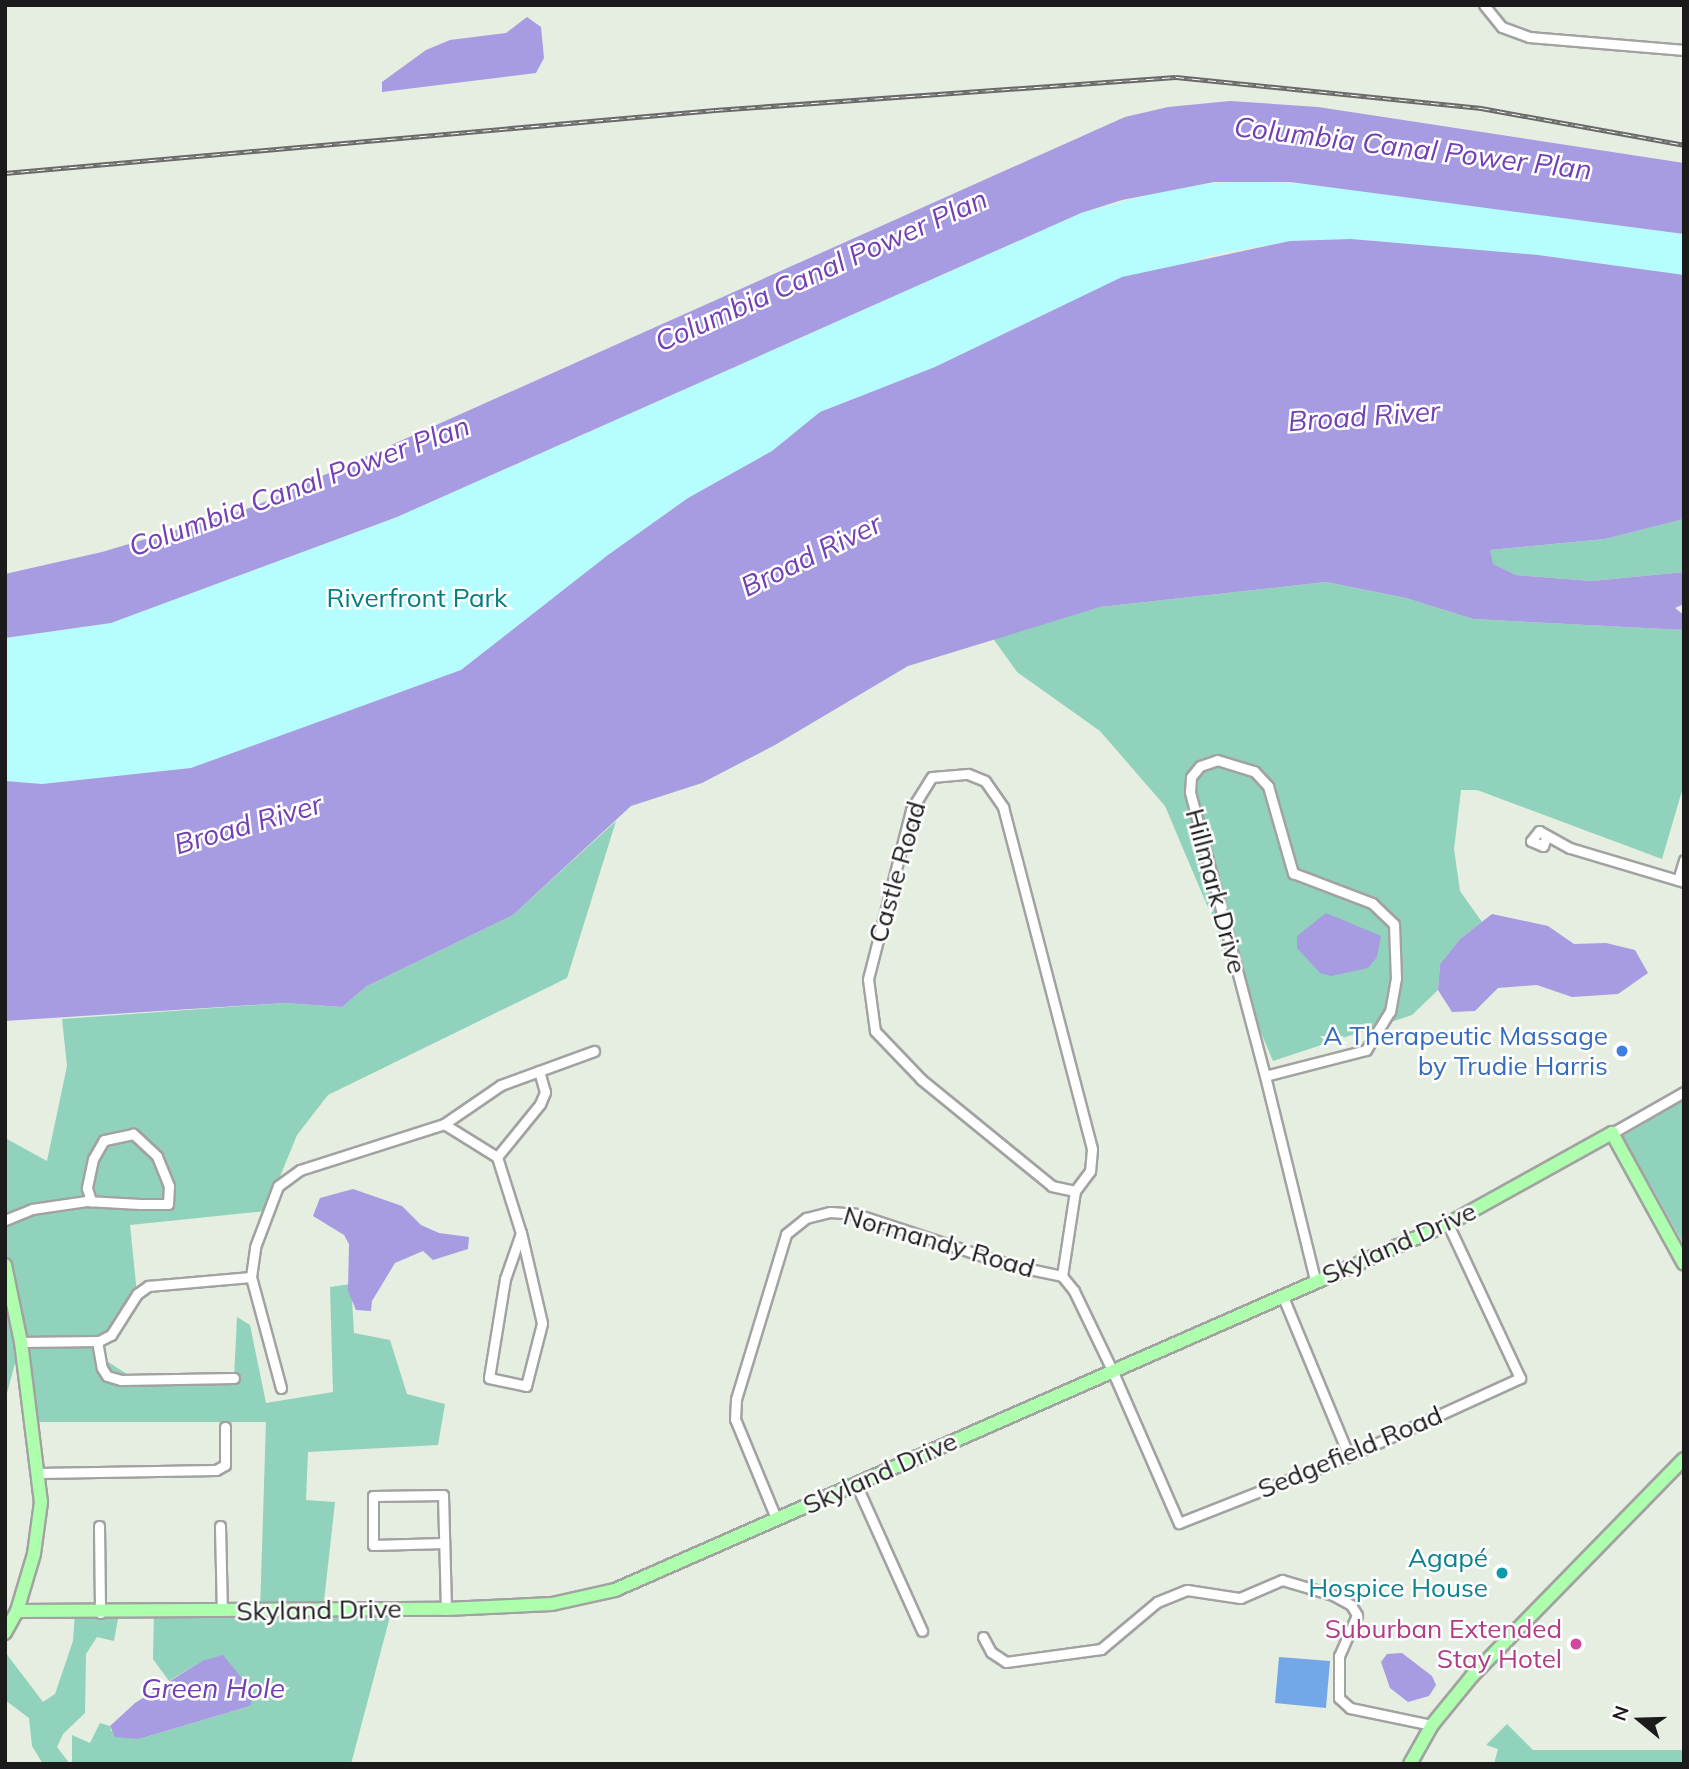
<!DOCTYPE html>
<meta charset="utf-8">
<style>
body{margin:0}
#map{position:relative;width:1689px;height:1769px;overflow:hidden;background:#e5eee0;font-family:Mulish,sans-serif}
div>[style]{position:absolute}
[style*='--x']{left:calc(var(--x)*1px);top:calc(var(--y)*1px);width:calc(var(--w)*1px);rotate:calc(var(--a)*1deg)}
.forest>*{inset:0;background:#90d2bb}
.park>*{inset:0;background:#b6fdff}
.pitch>*{inset:0;background:#74a7e7}
.water>*{inset:0;background:#a79be1}
.roads{filter:drop-shadow(2px 0 #a2a2a2) drop-shadow(-2px 0 #a2a2a2) drop-shadow(0 2px #a2a2a2) drop-shadow(0 -2px #a2a2a2)}
.street>*{height:9px;margin:-4.5px;padding:0 4.5px;transform-origin:4.5px;border-radius:4.5px;background:#fff}
.secondary>*{height:12px;margin:-6px;padding:0 6px;transform-origin:6px;border-radius:6px;background:#adffad}
.rail>*{height:5px;margin-top:-2.5px;transform-origin:0;background:repeating-linear-gradient(90deg,#fff 0 8px,#696969 0 16px);box-sizing:border-box;border-block:2px solid #696969}
.dots>*{width:19px;height:19px;translate:-50% -50%;box-sizing:border-box;border:4px solid #fff;border-radius:50%}
span{translate:-50% -50%;white-space:nowrap;text-align:center;line-height:1.15;-webkit-text-stroke:5px #fff;paint-order:stroke}
.park-label{font-size:26px;color:#007f83}
.street-label{font-size:26px;color:#1b1b1b}
.shop-label{font-size:26px;color:#366cbe}
.right{translate:-100% -50%;text-align:right}
.culture-label{font-size:26px;color:#0d838f}
.hotel-label{font-size:26px;color:#b23c85}
.water-label{font-size:28px;color:#733fb4;font-style:italic}
.frame{position:absolute;inset:0;border:7px solid #1b1b1b;pointer-events:none}
.north{position:absolute;left:1605px;top:1685px;width:70px;height:70px;-webkit-text-stroke:5px #fff;paint-order:stroke;rotate:289deg;font-size:19px;font-weight:700;line-height:28px;text-align:center;color:#1b1b1b}
.north::after{content:'';display:block;margin:auto;width:24px;height:32px;background:#1b1b1b;clip-path:polygon(50% 0,100% 100%,50% 72%,0 100%)}
</style>
<div id="map">
<div class="forest">
<i style="clip-path:polygon(1684px 519px,1684px 572px,1592px 581px,1516px 575px,1492px 564px,1490px 550px,1605px 539px)"></i>
<i style="clip-path:polygon(1326px 582px,1406px 598px,1473px 619px,1684px 630px,1684px 784px,1662px 859px,1477px 790px,1461px 790px,1454px 849px,1460px 891px,1482px 922px,1460px 939px,1440px 964px,1438px 990px,1412px 1015px,1273px 1061px,1165px 806px,1100px 731px,1017px 672px,992px 637px,1100px 607px)"></i>
<i style="clip-path:polygon(616px 821px,567px 978px,328px 1095px,297px 1135px,266px 1211px,130px 1225px,137px 1294px,111px 1335px,99px 1341px,99px 1356px,136px 1380px,234px 1378px,237px 1317px,250px 1325px,266px 1403px,333px 1392px,330px 1287px,351px 1284px,354px 1333px,390px 1340px,407px 1394px,445px 1404px,438px 1445px,308px 1452px,306px 1500px,335px 1502px,323px 1610px,392px 1609px,351px 1764px,72px 1764px,72px 1735px,90px 1743px,100px 1723px,110px 1726px,111px 1731px,139px 1739px,250px 1706px,202px 1661px,169px 1681px,153px 1659px,154px 1612px,260px 1611px,266px 1422px,31px 1422px,20px 1344px,5px 1401px,5px 1138px,47px 1161px,67px 1066px,62px 1019px,285px 1003px,342px 1007px,367px 986px,513px 915px)"></i>
<i style="clip-path:polygon(1684px 1100px,1684px 1245px,1623px 1136px)"></i>
<i style="clip-path:polygon(75px 1613px,119px 1613px,114px 1641px,97px 1637px,86px 1654px,85px 1713px,63px 1734px,57px 1747px,70px 1764px,43px 1764px,32px 1746px,29px 1718px,5px 1700px,5px 1652px,43px 1702px,55px 1694px,73px 1641px)"></i>
<i style="clip-path:polygon(1507px 1724px,1533px 1750px,1684px 1750px,1684px 1764px,1494px 1764px,1498px 1749px,1486px 1745px)"></i>
</div>
<div class="park">
<i style="clip-path:polygon(1246px 181px,1330px 185px,1684px 234px,1684px 275px,1538px 255px,1351px 239px,1290px 241px,1211px 255px,1057px 308px,935px 367px,820px 412px,772px 451px,688px 498px,608px 555px,461px 670px,191px 768px,42px 784px,5px 781px,5px 638px,111px 623px,397px 517px,1081px 213px,1180px 186px)"></i>
</div>
<div class="pitch">
<i style="clip-path:polygon(1279px 1657px,1330px 1661px,1326px 1708px,1275px 1703px)"></i>
</div>
<div class="water">
<i style="clip-path:polygon(527px 17px,541px 27px,544px 58px,536px 73px,382px 92px,382px 82px,426px 50px,450px 40px,506px 33px)"></i>
<i style="clip-path:polygon(1230px 101px,1318px 107px,1684px 163px,1684px 234px,1290px 182px,1214px 182px,1122px 200px,1081px 213px,397px 517px,111px 623px,5px 638px,5px 574px,102px 552px,253px 507px,1125px 117px,1168px 107px)"></i>
<i style="clip-path:polygon(1351px 239px,1538px 255px,1684px 275px,1684px 519px,1605px 539px,1490px 550px,1493px 564px,1516px 575px,1592px 581px,1684px 572px,1684px 604px,1675px 608px,1684px 615px,1684px 630px,1473px 619px,1406px 598px,1326px 582px,1100px 607px,908px 666px,775px 745px,702px 783px,631px 806px,513px 915px,367px 986px,342px 1007px,285px 1003px,5px 1021px,5px 781px,42px 784px,191px 768px,461px 670px,608px 555px,688px 498px,772px 451px,820px 412px,935px 367px,1122px 277px,1290px 241px)"></i>
<i style="clip-path:polygon(1326px 913px,1381px 936px,1377px 957px,1368px 968px,1331px 976px,1320px 973px,1297px 948px,1297px 936px)"></i>
<i style="clip-path:polygon(1492px 914px,1548px 926px,1574px 944px,1606px 943px,1635px 950px,1648px 973px,1618px 994px,1572px 997px,1537px 985px,1498px 988px,1475px 1011px,1452px 1012px,1438px 990px,1440px 964px,1460px 939px)"></i>
<i style="clip-path:polygon(353px 1189px,402px 1206px,421px 1225px,439px 1233px,469px 1237px,468px 1249px,433px 1260px,423px 1251px,395px 1263px,372px 1301px,371px 1311px,356px 1310px,348px 1291px,349px 1244px,344px 1235px,313px 1216px,320px 1198px)"></i>
<i style="clip-path:polygon(1402px 1653px,1432px 1676px,1436px 1685px,1429px 1696px,1408px 1702px,1390px 1688px,1381px 1662px,1387px 1654px)"></i>
<i style="clip-path:polygon(223px 1655px,254px 1693px,250px 1706px,139px 1739px,115px 1737px,110px 1726px,135px 1703px,202px 1661px)"></i>
</div>
<div class="roads">
<div class="street">
<i style="--x:1484;--y:5;--w:28;--a:51"></i>
<i style="--x:1502;--y:27;--w:29;--a:20"></i>
<i style="--x:1529;--y:37;--w:156;--a:4.8"></i>
<i style="--x:1217;--y:760;--w:39;--a:17"></i>
<i style="--x:1254;--y:771;--w:21;--a:47"></i>
<i style="--x:1268;--y:786;--w:91;--a:74"></i>
<i style="--x:1293;--y:873;--w:85;--a:20.8"></i>
<i style="--x:1372;--y:903;--w:30;--a:44"></i>
<i style="--x:1394;--y:924;--w:54;--a:87.9"></i>
<i style="--x:1396;--y:978;--w:34;--a:100"></i>
<i style="--x:1390;--y:1011;--w:46;--a:121.6"></i>
<i style="--x:1366;--y:1050;--w:104;--a:165.6"></i>
<i style="--x:1265;--y:1076;--w:294;--a:-104.8"></i>
<i style="--x:1190;--y:792;--w:15;--a:-86"></i>
<i style="--x:1191;--y:777;--w:14;--a:-51"></i>
<i style="--x:1200;--y:766;--w:18;--a:-19"></i>
<i style="--x:1546;--y:837;--w:9;--a:108"></i>
<i style="--x:1543;--y:846;--w:13;--a:-157"></i>
<i style="--x:1531;--y:841;--w:13;--a:-51"></i>
<i style="--x:1539;--y:831;--w:35;--a:29"></i>
<i style="--x:1570;--y:848;--w:119;--a:16.6"></i>
<i style="--x:1678;--y:880;--w:21;--a:-73"></i>
<i style="--x:1265;--y:1076;--w:210;--a:76.2"></i>
<i style="--x:444;--y:1124;--w:62;--a:31.9"></i>
<i style="--x:497;--y:1157;--w:80;--a:72.5"></i>
<i style="--x:521;--y:1233;--w:49;--a:109.2"></i>
<i style="--x:505;--y:1279;--w:100;--a:99.2"></i>
<i style="--x:489;--y:1378;--w:38;--a:12"></i>
<i style="--x:526;--y:1386;--w:65;--a:-75.7"></i>
<i style="--x:542;--y:1323;--w:92;--a:-103.1"></i>
<i style="--x:1612;--y:1133;--w:83;--a:-29.7"></i>
<i style="--x:497;--y:1157;--w:68;--a:-50.9"></i>
<i style="--x:540;--y:1104;--w:13;--a:-67"></i>
<i style="--x:545;--y:1092;--w:22;--a:-106"></i>
<i style="--x:1075;--y:1191;--w:24;--a:-168"></i>
<i style="--x:1052;--y:1186;--w:169;--a:-140.8"></i>
<i style="--x:921;--y:1079;--w:66;--a:-133.8"></i>
<i style="--x:875;--y:1031;--w:52;--a:-97.7"></i>
<i style="--x:868;--y:979;--w:174;--a:-75.7"></i>
<i style="--x:911;--y:810;--w:39;--a:-58"></i>
<i style="--x:932;--y:777;--w:36;--a:-5"></i>
<i style="--x:968;--y:774;--w:18;--a:22"></i>
<i style="--x:985;--y:781;--w:32;--a:55"></i>
<i style="--x:1003;--y:807;--w:353;--a:75.4"></i>
<i style="--x:1092;--y:1149;--w:22;--a:95"></i>
<i style="--x:1090;--y:1171;--w:25;--a:127"></i>
<i style="--x:1075;--y:1191;--w:86;--a:98.7"></i>
<i style="--x:1062;--y:1276;--w:19;--a:51"></i>
<i style="--x:1074;--y:1291;--w:88;--a:64.3"></i>
<i style="--x:1112;--y:1370;--w:167;--a:66.4"></i>
<i style="--x:1179;--y:1523;--w:183;--a:-21.5"></i>
<i style="--x:1349;--y:1456;--w:188;--a:-24.5"></i>
<i style="--x:1520;--y:1378;--w:170;--a:-115.1"></i>
<i style="--x:5;--y:1220;--w:29;--a:-22"></i>
<i style="--x:32;--y:1209;--w:55;--a:-8.4"></i>
<i style="--x:86;--y:1201;--w:54;--a:3.2"></i>
<i style="--x:140;--y:1204;--w:28;--a:0"></i>
<i style="--x:168;--y:1204;--w:18;--a:-87"></i>
<i style="--x:169;--y:1186;--w:32;--a:-112"></i>
<i style="--x:157;--y:1156;--w:33;--a:-137"></i>
<i style="--x:133;--y:1134;--w:30;--a:168"></i>
<i style="--x:104;--y:1140;--w:22;--a:120"></i>
<i style="--x:93;--y:1159;--w:30;--a:102"></i>
<i style="--x:87;--y:1188;--w:14;--a:73"></i>
<i style="--x:1283;--y:1297;--w:172;--a:67.5"></i>
<i style="--x:97;--y:1341;--w:27;--a:80"></i>
<i style="--x:102;--y:1368;--w:9;--a:58"></i>
<i style="--x:107;--y:1376;--w:15;--a:16"></i>
<i style="--x:121;--y:1380;--w:113;--a:-1"></i>
<i style="--x:21;--y:1342;--w:78;--a:-0.7"></i>
<i style="--x:99;--y:1341;--w:13;--a:-27"></i>
<i style="--x:111;--y:1335;--w:49;--a:-57.6"></i>
<i style="--x:137;--y:1294;--w:14;--a:-36"></i>
<i style="--x:148;--y:1286;--w:103;--a:-5"></i>
<i style="--x:281;--y:1388;--w:115;--a:-105.1"></i>
<i style="--x:251;--y:1277;--w:30;--a:-82"></i>
<i style="--x:255;--y:1247;--w:65;--a:-69.3"></i>
<i style="--x:278;--y:1186;--w:27;--a:-36"></i>
<i style="--x:300;--y:1170;--w:151;--a:-17.7"></i>
<i style="--x:444;--y:1124;--w:69;--a:-34.4"></i>
<i style="--x:501;--y:1085;--w:99;--a:-20.1"></i>
<i style="--x:39;--y:1473;--w:177;--a:-1"></i>
<i style="--x:216;--y:1470;--w:10;--a:-29"></i>
<i style="--x:225;--y:1465;--w:38;--a:-90"></i>
<i style="--x:856;--y:1484;--w:161;--a:65.8"></i>
<i style="--x:776;--y:1518;--w:107;--a:-112.5"></i>
<i style="--x:735;--y:1419;--w:20;--a:-87"></i>
<i style="--x:736;--y:1399;--w:172;--a:-73.1"></i>
<i style="--x:786;--y:1234;--w:26;--a:-39"></i>
<i style="--x:806;--y:1218;--w:25;--a:-14"></i>
<i style="--x:830;--y:1212;--w:26;--a:4"></i>
<i style="--x:856;--y:1214;--w:162;--a:18.3"></i>
<i style="--x:1010;--y:1265;--w:53;--a:11.9"></i>
<i style="--x:99;--y:1526;--w:87;--a:89.3"></i>
<i style="--x:220;--y:1526;--w:85;--a:88.7"></i>
<i style="--x:444;--y:1543;--w:71;--a:178.4"></i>
<i style="--x:373;--y:1545;--w:49;--a:-90"></i>
<i style="--x:373;--y:1496;--w:70;--a:-0.8"></i>
<i style="--x:443;--y:1495;--w:114;--a:88.5"></i>
<i style="--x:983;--y:1637;--w:17;--a:62"></i>
<i style="--x:991;--y:1652;--w:18;--a:34"></i>
<i style="--x:1006;--y:1662;--w:96;--a:-7.8"></i>
<i style="--x:1101;--y:1649;--w:73;--a:-40"></i>
<i style="--x:1157;--y:1602;--w:32;--a:-22"></i>
<i style="--x:1187;--y:1590;--w:54;--a:8.6"></i>
<i style="--x:1240;--y:1598;--w:46;--a:-23.2"></i>
<i style="--x:1282;--y:1580;--w:53;--a:16.4"></i>
<i style="--x:1333;--y:1595;--w:21;--a:29"></i>
<i style="--x:1351;--y:1605;--w:12;--a:59"></i>
<i style="--x:1357;--y:1615;--w:45;--a:113.7"></i>
<i style="--x:1339;--y:1656;--w:42;--a:90"></i>
<i style="--x:1339;--y:1698;--w:15;--a:42"></i>
<i style="--x:1350;--y:1708;--w:84;--a:11.7"></i>
</div>
<div class="secondary">
<i style="--x:5;--y:1265;--w:79;--a:78.3"></i>
<i style="--x:21;--y:1342;--w:161;--a:82.9"></i>
<i style="--x:41;--y:1502;--w:52;--a:97.7"></i>
<i style="--x:34;--y:1554;--w:59;--a:106.6"></i>
<i style="--x:17;--y:1611;--w:25;--a:119"></i>
<i style="--x:17;--y:1611;--w:429;--a:-0.3"></i>
<i style="--x:446;--y:1609;--w:106;--a:-2.7"></i>
<i style="--x:552;--y:1604;--w:65;--a:-12.5"></i>
<i style="--x:615;--y:1590;--w:910;--a:-23.72"></i>
<i style="--x:1448;--y:1224;--w:188;--a:-29"></i>
<i style="--x:1612;--y:1133;--w:149;--a:61.2"></i>
<i style="--x:1410;--y:1764;--w:45;--a:-60.6"></i>
<i style="--x:1432;--y:1725;--w:63;--a:-50.8"></i>
<i style="--x:1472;--y:1676;--w:303;--a:-45.7"></i>
</div>
</div>
<div class="rail">
<i style="--x:5;--y:173;--w:713;--a:-5.07"></i>
<i style="--x:715;--y:110;--w:462;--a:-4.1"></i>
<i style="--x:1176;--y:77;--w:307;--a:5.8"></i>
<i style="--x:1481;--y:108;--w:206;--a:10.3"></i>
</div>
<div class="dots">
<i style="left:1622px;top:1051px;background:#3f7fe0"></i>
<i style="left:1502px;top:1573px;background:#0f9aa8"></i>
<i style="left:1576px;top:1644px;background:#d1479c"></i>
</div>
<div class="park-label">
<span style="left:417px;top:598px">Riverfront Park</span>
</div>
<div class="street-label">
<span style="left:897px;top:872px;rotate:-74deg">Castle Road</span>
<span style="left:1216px;top:891px;rotate:75deg">Hillmark Drive</span>
<span style="left:939px;top:1242px;rotate:16deg">Normandy Road</span>
<span style="left:1399px;top:1243px;rotate:-24deg">Skyland Drive</span>
<span style="left:1350px;top:1452px;rotate:-23deg">Sedgefield Road</span>
<span style="left:880px;top:1473px;rotate:-24deg">Skyland Drive</span>
<span style="left:319px;top:1610px;rotate:-1deg">Skyland Drive</span>
</div>
<div class="shop-label">
<span class="right" style="left:1608px;top:1051px">A Therapeutic Massage<br>by Trudie Harris</span>
</div>
<div class="culture-label">
<span class="right" style="left:1488px;top:1573px">Agapé<br>Hospice House</span>
</div>
<div class="hotel-label">
<span class="right" style="left:1562px;top:1644px">Suburban Extended<br>Stay Hotel</span>
</div>
<div class="water-label">
<span style="left:1413px;top:148px;rotate:7deg">Columbia Canal Power Plan</span>
<span style="left:821px;top:270px;rotate:-24deg">Columbia Canal Power Plan</span>
<span style="left:1364px;top:416px;rotate:-4deg">Broad River</span>
<span style="left:299px;top:486px;rotate:-20deg">Columbia Canal Power Plan</span>
<span style="left:811px;top:555px;rotate:-26deg">Broad River</span>
<span style="left:248px;top:824px;rotate:-16deg">Broad River</span>
<span style="left:213px;top:1688px">Green Hole</span>
</div>
<div class="frame"></div>
<div class="north">N</div>
</div>
